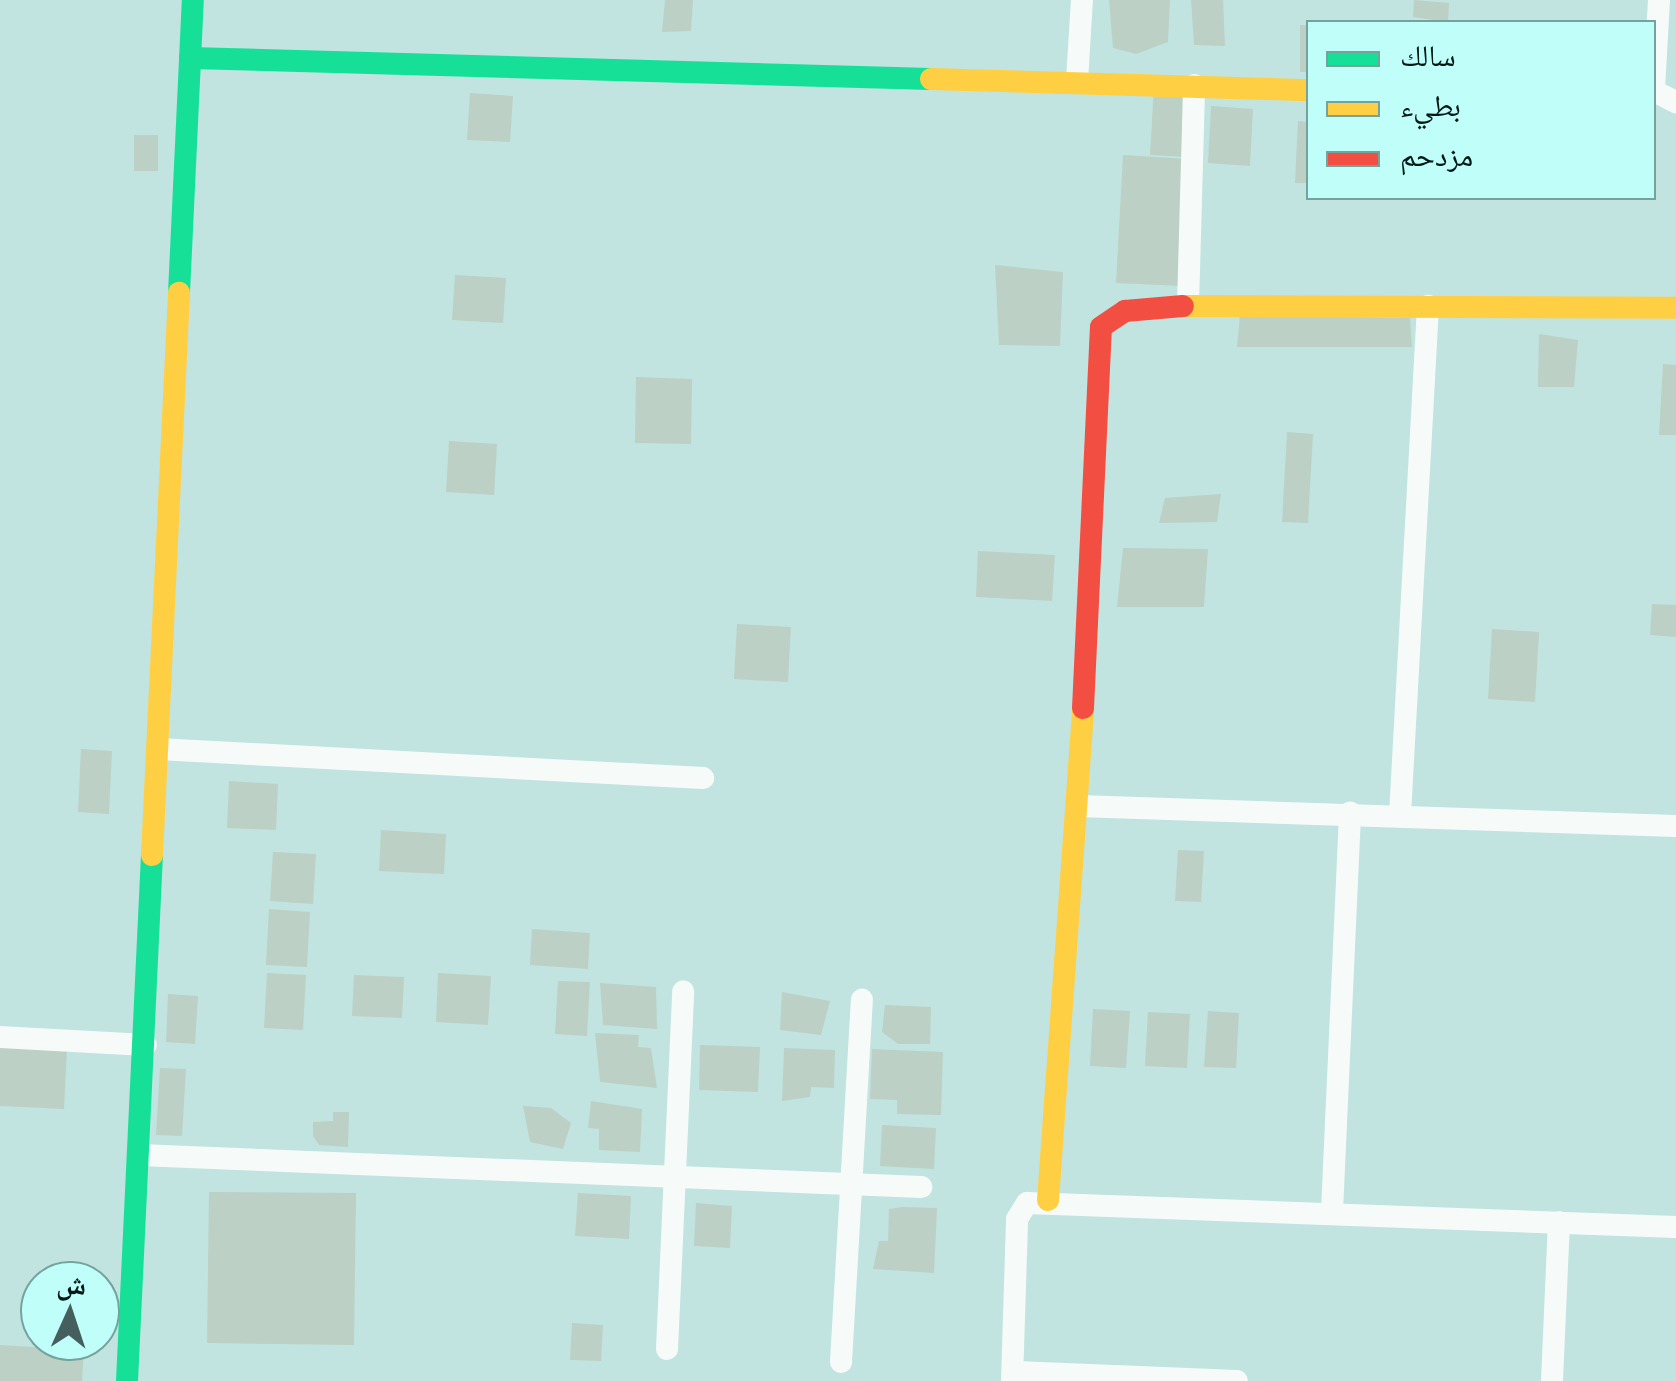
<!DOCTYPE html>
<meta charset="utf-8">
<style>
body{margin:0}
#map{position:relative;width:1676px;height:1381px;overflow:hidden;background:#c1e4e0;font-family:Barlow,"Noto Naskh Arabic",sans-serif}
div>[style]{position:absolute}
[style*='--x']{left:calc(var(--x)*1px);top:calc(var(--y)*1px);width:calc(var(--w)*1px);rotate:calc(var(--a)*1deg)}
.building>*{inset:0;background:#bcd0c5}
.street>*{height:22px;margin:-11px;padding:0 11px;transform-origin:11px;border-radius:11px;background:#f6fbfa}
.fast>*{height:22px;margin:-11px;padding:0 11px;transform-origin:11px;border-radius:11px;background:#16e098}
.slow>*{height:22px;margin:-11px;padding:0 11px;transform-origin:11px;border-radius:11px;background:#ffcf43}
.jam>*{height:22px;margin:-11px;padding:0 11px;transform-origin:11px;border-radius:11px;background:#f24e42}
span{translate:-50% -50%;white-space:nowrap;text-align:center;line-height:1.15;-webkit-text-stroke:9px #c0fff9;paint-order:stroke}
.legend{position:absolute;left:1306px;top:20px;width:350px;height:180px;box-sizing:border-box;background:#c0fff9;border:2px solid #74a39e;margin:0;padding:12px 18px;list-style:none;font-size:30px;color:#011816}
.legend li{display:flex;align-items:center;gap:20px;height:50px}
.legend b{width:50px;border:2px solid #74a39e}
.north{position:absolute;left:20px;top:1261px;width:100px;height:100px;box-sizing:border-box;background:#c0fff9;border:2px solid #74a39e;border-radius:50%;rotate:3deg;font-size:28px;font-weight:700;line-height:40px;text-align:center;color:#011816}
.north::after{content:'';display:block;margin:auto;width:35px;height:45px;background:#445f5d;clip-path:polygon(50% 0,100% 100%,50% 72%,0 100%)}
</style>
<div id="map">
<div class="building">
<i style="clip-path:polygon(665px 0,693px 0,691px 31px,662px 32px)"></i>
<i style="clip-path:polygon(1109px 0,1170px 0,1168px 42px,1136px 54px,1113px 48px)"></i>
<i style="clip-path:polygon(1191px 0,1223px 0,1225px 46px,1194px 45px)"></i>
<i style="clip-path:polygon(1414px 0,1449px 3px,1448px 22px,1413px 17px)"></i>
<i style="clip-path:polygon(1300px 25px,1308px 25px,1308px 72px,1300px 72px)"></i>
<i style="clip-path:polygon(1154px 86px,1192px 88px,1188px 157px,1150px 155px)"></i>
<i style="clip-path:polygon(470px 93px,513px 96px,510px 142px,467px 140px)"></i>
<i style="clip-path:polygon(1211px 106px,1253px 109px,1250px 166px,1208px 163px)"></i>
<i style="clip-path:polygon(1298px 121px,1308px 122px,1308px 183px,1295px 183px)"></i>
<i style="clip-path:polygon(134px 135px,158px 135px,158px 171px,134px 171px)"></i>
<i style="clip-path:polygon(1123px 155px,1189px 159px,1182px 286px,1116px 283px)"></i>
<i style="clip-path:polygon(995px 265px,1063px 272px,1060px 346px,999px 345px)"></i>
<i style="clip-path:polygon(455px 275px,506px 278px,503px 323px,452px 320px)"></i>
<i style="clip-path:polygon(1240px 315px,1410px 318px,1412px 347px,1237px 347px)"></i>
<i style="clip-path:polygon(1539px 334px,1578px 340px,1574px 387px,1538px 387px)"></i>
<i style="clip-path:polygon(1663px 364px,1676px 365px,1676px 435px,1659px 435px)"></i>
<i style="clip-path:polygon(636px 377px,692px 379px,691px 444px,635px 443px)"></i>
<i style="clip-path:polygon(1287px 432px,1313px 434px,1308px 523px,1282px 522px)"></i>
<i style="clip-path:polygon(449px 441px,497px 444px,494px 495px,446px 492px)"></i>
<i style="clip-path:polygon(1221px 494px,1217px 522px,1159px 523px,1165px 498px)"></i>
<i style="clip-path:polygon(1123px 548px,1208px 549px,1204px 607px,1117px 607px)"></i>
<i style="clip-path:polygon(978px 551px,1055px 555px,1052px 601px,976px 597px)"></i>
<i style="clip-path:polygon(1652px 604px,1676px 605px,1676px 637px,1650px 635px)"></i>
<i style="clip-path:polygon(737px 624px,791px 627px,788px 682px,734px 679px)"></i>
<i style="clip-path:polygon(1492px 629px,1539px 632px,1535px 702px,1488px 699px)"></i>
<i style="clip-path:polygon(81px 749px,112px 751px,109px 814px,78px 812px)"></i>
<i style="clip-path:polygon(229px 781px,278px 784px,276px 830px,227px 828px)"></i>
<i style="clip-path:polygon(381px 830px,446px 834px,444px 874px,379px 871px)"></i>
<i style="clip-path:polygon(1178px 850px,1204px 851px,1201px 902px,1175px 901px)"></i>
<i style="clip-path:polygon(273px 852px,316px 854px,313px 904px,270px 901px)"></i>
<i style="clip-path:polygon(269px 909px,310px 912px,307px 967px,266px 965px)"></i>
<i style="clip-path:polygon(532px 929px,590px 933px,588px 969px,530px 965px)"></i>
<i style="clip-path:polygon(267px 973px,306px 975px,303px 1030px,264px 1028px)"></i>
<i style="clip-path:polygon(438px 973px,491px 976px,488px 1025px,436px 1022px)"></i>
<i style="clip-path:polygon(354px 975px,404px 977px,402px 1018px,352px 1016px)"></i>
<i style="clip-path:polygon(558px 981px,590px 982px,587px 1036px,555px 1034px)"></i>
<i style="clip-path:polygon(600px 983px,656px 987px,657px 1029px,603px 1025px)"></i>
<i style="clip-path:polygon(782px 992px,830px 1001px,821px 1035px,780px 1030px)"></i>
<i style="clip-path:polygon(168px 994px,198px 996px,195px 1044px,166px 1042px)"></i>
<i style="clip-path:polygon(885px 1005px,931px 1007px,930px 1044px,898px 1044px,882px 1032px)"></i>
<i style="clip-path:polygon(1093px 1009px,1130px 1011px,1126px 1068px,1090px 1066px)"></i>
<i style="clip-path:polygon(1208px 1011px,1239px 1013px,1236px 1068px,1204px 1067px)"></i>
<i style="clip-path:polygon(1148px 1012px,1190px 1014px,1187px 1068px,1145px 1066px)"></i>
<i style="clip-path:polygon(595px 1033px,639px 1035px,638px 1047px,651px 1048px,657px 1088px,600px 1082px)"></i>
<i style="clip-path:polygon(0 1044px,67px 1048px,64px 1109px,0 1106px)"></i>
<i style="clip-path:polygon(700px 1045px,760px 1047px,758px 1092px,699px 1090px)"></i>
<i style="clip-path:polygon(784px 1048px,835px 1050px,834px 1088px,811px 1087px,810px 1097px,782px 1101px)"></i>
<i style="clip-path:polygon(872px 1049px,943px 1052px,941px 1115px,897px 1114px,897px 1100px,870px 1099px)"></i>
<i style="clip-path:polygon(160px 1068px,186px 1069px,182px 1136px,156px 1135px)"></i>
<i style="clip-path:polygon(591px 1101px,642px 1109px,640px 1152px,599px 1150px,599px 1129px,588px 1128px)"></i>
<i style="clip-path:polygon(523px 1106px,551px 1108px,571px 1123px,563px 1149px,530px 1142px)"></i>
<i style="clip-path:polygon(333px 1112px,349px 1112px,348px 1147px,319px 1145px,313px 1136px,313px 1122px,333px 1121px)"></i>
<i style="clip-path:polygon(882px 1125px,936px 1128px,934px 1169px,880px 1166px)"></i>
<i style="clip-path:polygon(209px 1192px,356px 1193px,354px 1345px,207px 1343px)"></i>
<i style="clip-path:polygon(578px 1193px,631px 1196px,629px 1239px,575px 1236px)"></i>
<i style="clip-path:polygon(696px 1203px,732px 1206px,730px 1248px,694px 1246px)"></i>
<i style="clip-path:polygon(902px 1207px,937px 1208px,934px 1273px,873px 1269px,879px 1241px,888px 1241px,889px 1209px)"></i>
<i style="clip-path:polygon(572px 1323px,603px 1325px,601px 1361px,570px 1360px)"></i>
<i style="clip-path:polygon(0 1345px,84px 1350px,82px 1381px,0 1381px)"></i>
</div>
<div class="street">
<i style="--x:1077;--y:81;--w:81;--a:-86.5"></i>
<i style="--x:1654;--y:89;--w:89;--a:-86.8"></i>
<i style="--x:1654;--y:91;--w:25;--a:27"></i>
<i style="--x:1188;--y:305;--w:220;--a:-88.4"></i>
<i style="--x:158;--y:749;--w:546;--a:3.05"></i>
<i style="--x:1079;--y:806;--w:597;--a:1.92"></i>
<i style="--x:1400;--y:815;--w:510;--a:-86.85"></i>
<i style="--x:0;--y:1037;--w:146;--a:3.1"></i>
<i style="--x:140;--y:1155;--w:782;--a:2.35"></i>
<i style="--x:1332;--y:1211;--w:399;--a:-87.4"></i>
<i style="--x:667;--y:1349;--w:358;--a:-87.4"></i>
<i style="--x:841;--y:1362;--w:363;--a:-86.7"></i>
<i style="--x:1013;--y:1372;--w:224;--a:2.3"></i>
<i style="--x:1012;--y:1381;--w:162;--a:-88.2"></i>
<i style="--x:1017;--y:1219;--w:19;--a:-58"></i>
<i style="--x:1027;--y:1203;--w:649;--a:2.12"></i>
<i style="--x:1552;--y:1381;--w:159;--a:-87.5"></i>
</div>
<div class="fast">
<i style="--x:190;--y:58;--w:741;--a:1.62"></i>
<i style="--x:179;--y:293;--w:293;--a:-87.3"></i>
<i style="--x:127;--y:1381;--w:527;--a:-87.28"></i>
</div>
<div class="slow">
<i style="--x:931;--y:79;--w:377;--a:1.7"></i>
<i style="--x:1183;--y:306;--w:493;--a:0.2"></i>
<i style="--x:152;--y:855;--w:563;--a:-87.25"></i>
<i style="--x:1048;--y:1200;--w:493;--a:-85.9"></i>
</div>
<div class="jam">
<i style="--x:1083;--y:708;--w:381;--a:-87.3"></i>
<i style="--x:1101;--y:327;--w:29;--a:-34"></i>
<i style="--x:1125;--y:311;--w:58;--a:-4.9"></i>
</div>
<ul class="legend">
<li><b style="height:12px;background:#16e098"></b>سالك</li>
<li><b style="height:12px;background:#ffcf43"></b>بطيء</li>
<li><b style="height:12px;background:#f24e42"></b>مزدحم</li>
</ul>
<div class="north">ش</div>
</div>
